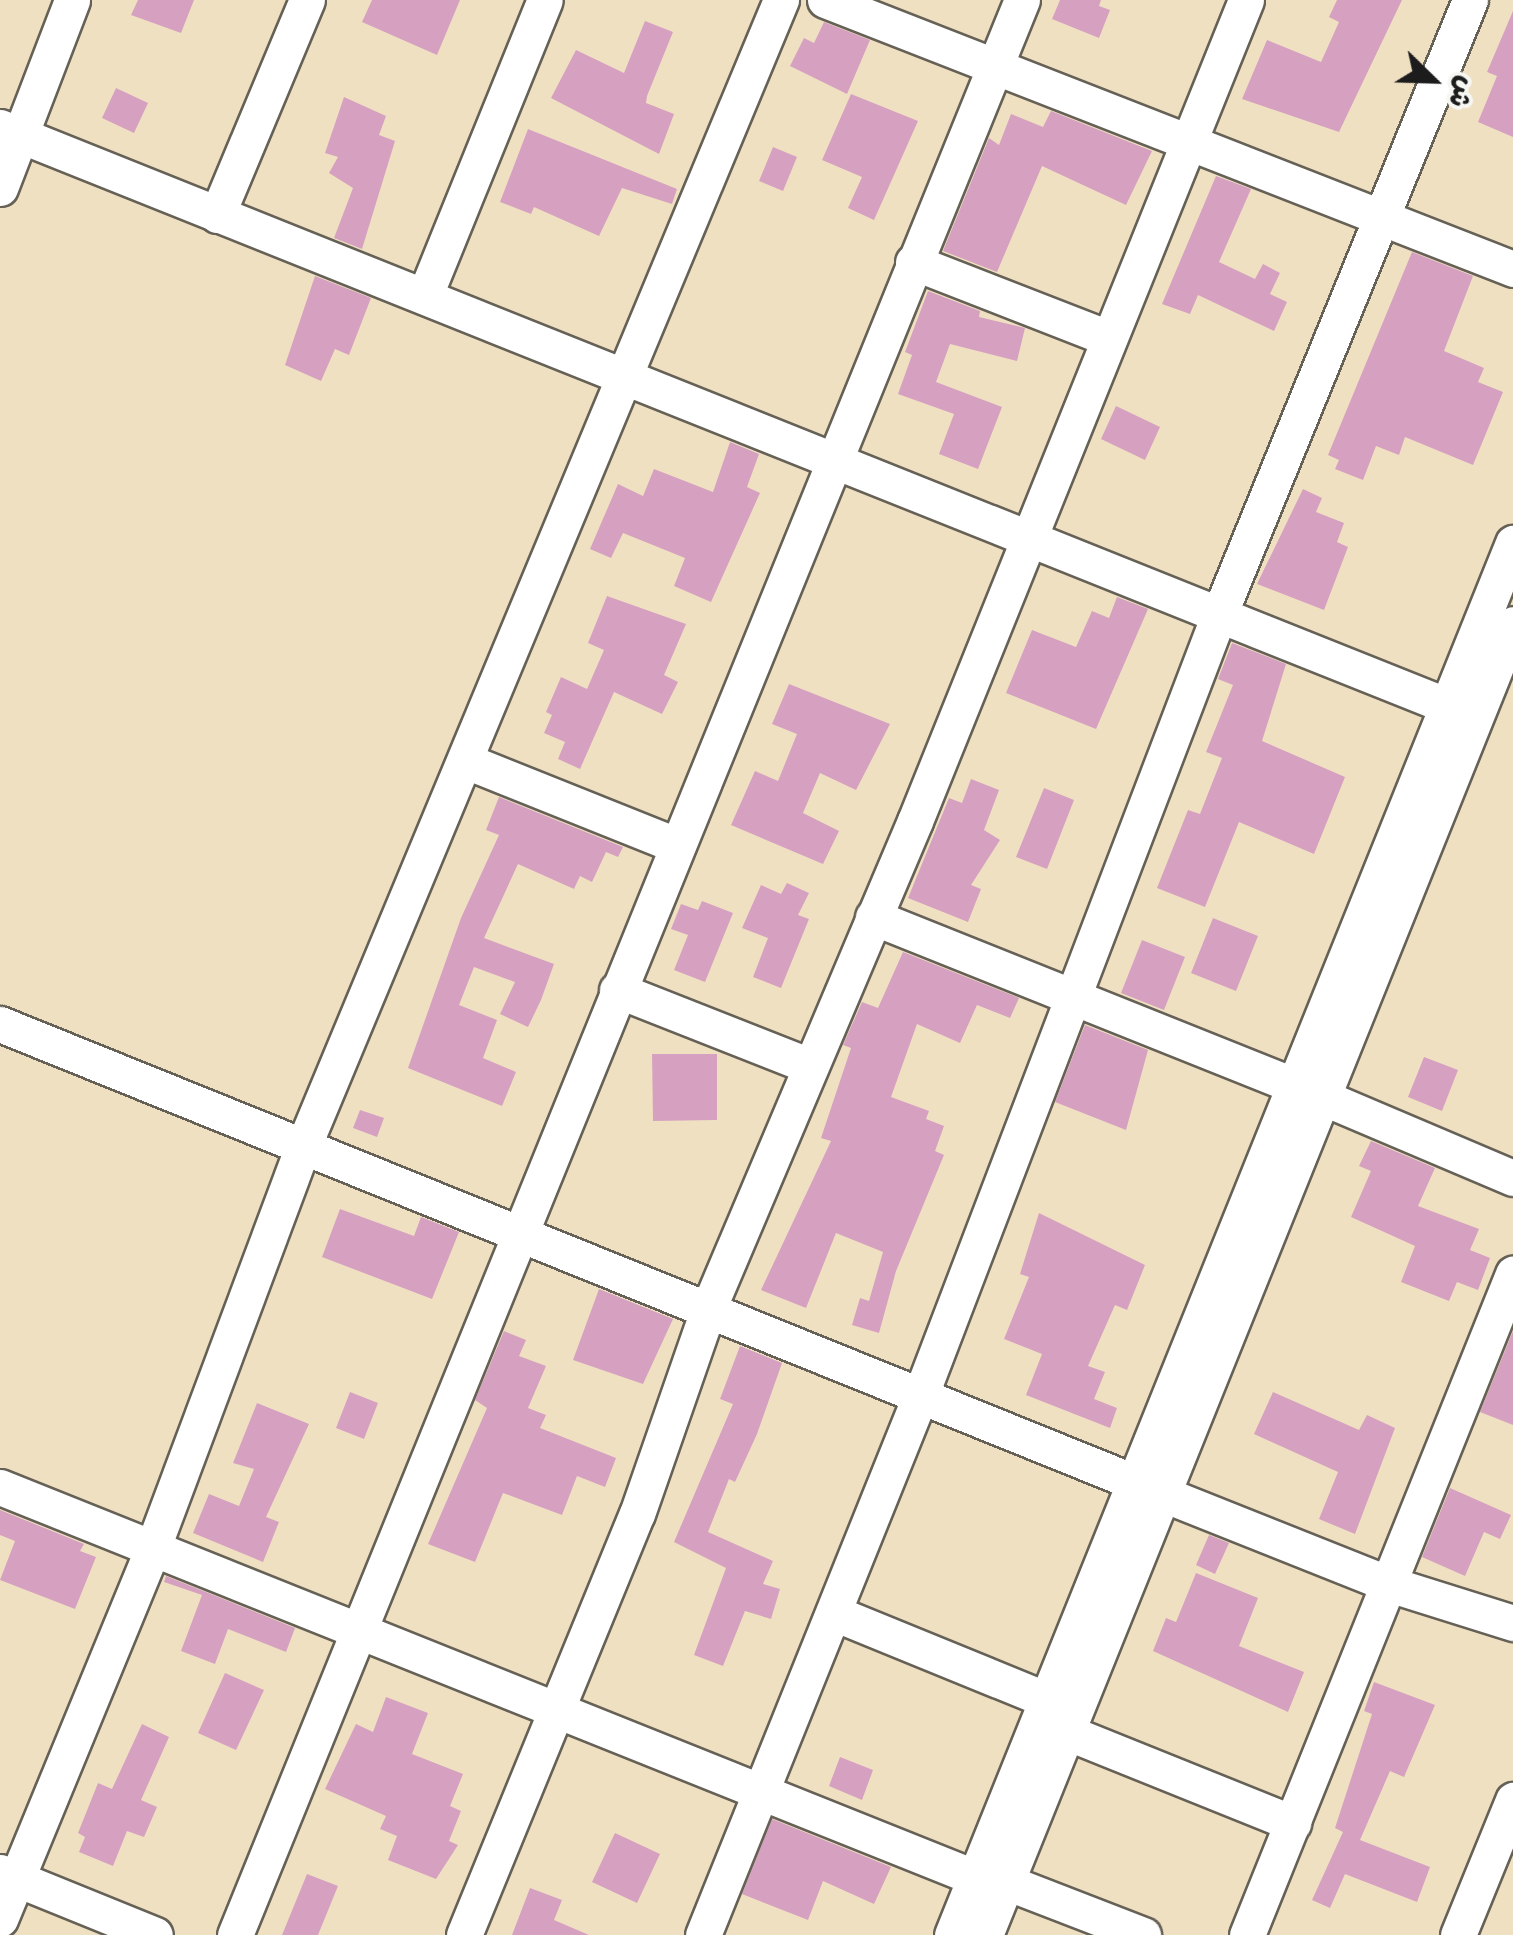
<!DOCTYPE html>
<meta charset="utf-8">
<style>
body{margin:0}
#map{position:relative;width:1513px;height:1935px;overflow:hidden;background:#f0e0c2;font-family:Mynerve,"Playpen Sans Arabic",sans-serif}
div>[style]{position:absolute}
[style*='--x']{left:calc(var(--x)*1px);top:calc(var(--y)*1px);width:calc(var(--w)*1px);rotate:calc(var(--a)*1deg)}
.building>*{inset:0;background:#d6a1c0}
.roads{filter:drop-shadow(2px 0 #666156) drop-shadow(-2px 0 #666156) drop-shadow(0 2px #666156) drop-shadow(0 -2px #666156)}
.minor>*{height:35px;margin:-17.5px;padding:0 17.5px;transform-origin:17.5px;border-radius:17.5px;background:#fff}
span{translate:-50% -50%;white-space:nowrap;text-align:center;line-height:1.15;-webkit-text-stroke:8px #f6f6f2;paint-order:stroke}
.north{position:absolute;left:1383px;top:30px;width:100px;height:100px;-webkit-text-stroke:8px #f6f6f2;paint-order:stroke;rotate:113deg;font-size:28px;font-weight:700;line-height:40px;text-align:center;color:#1c1c1c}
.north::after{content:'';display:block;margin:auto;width:35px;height:45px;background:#1c1c1c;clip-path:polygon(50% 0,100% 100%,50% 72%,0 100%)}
</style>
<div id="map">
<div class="building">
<i style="clip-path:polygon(138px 0,194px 0,181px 33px,131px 15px)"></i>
<i style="clip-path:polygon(372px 0,460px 0,437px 55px,362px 22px)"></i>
<i style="clip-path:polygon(1060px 0,1101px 0,1099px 6px,1110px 10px,1099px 38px,1052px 19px)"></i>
<i style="clip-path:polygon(1337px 0,1402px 0,1339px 132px,1242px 99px,1267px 40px,1321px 62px,1339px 22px,1329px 17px)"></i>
<i style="clip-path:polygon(1513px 11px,1513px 137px,1478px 122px,1497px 76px,1487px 72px)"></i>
<i style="clip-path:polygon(645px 21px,673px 32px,647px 96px,646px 103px,674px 114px,659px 154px,551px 98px,576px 50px,624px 73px)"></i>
<i style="clip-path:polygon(824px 22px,870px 40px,847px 94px,790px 66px,804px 38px,814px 43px)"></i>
<i style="clip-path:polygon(116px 88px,148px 103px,134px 133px,102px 118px)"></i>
<i style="clip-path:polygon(851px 94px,918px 121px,874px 220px,848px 208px,862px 177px,822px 160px)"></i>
<i style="clip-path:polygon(344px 97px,386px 116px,379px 135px,395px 141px,362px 249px,334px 238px,353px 188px,329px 173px,338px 157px,325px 153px)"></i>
<i style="clip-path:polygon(1051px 111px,1152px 151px,1126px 205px,1042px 166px,997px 272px,943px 251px,989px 138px,999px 145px,1011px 114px,1043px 127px)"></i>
<i style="clip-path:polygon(528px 129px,677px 189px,672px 204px,622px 188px,599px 236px,534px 207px,531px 214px,500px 202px)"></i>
<i style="clip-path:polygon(773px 147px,797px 157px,783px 191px,759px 181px)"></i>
<i style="clip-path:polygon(1216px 176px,1251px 189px,1219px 262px,1255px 279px,1263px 264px,1280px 273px,1270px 294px,1287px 302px,1274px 331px,1198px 295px,1190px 314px,1162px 304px)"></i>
<i style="clip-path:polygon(1412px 252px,1473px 276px,1444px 351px,1484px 368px,1478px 382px,1503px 392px,1473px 465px,1405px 437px,1399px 455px,1376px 446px,1363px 480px,1335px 469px,1339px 460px,1328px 455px)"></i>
<i style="clip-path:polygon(315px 276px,371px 298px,349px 355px,335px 349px,321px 381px,285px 365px)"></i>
<i style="clip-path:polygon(928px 291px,980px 311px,979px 317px,1025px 328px,1017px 361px,950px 344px,936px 382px,1002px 407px,978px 469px,939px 454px,954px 414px,898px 394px,912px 355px,905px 352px)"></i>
<i style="clip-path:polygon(1116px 406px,1160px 427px,1145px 460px,1101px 439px)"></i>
<i style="clip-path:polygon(730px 442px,759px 454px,747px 487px,760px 493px,711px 602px,674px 586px,685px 558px,623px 533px,611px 558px,590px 549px,618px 484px,643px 496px,654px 469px,713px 492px)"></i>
<i style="clip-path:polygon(1303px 489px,1322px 498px,1316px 512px,1344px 523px,1337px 542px,1348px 547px,1324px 610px,1257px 584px)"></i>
<i style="clip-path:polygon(607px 596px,686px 624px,664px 675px,678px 682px,662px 714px,614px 692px,580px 769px,558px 759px,565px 742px,544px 733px,552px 715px,546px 712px,561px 677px,587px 689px,604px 650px,588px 643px)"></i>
<i style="clip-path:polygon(1117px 597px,1148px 609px,1096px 729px,1006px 693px,1032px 630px,1076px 647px,1092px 611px,1109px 618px)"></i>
<i style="clip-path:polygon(1232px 643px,1286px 664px,1262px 741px,1345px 777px,1314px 854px,1239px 822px,1205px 907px,1157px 888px,1188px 810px,1200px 814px,1222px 758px,1206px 752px,1233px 685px,1218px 679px)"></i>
<i style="clip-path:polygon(789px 684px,890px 724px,856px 790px,820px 773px,803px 813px,839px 831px,823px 864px,731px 825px,755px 771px,778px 781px,797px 734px,772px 724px)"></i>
<i style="clip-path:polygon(971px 779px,999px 790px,984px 830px,1000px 840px,971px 885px,981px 889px,968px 922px,908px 898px,949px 798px,962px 803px)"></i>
<i style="clip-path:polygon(1044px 788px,1074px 800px,1047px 869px,1016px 857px)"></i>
<i style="clip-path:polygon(499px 797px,623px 847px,618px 857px,606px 852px,592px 882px,580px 876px,574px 889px,518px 864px,484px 938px,554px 964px,541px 1000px,528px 1027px,500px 1014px,515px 982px,474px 967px,459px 1005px,497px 1020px,483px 1058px,516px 1072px,502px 1106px,408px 1068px,461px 918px,499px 835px,486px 830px)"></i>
<i style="clip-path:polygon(787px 883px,809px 893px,798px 915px,809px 919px,781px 988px,753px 977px,768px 938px,742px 928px,761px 885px,781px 894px)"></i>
<i style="clip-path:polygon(702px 901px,733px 913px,705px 982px,674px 970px,688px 935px,671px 929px,681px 904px,698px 910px)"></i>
<i style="clip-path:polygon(1213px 918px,1258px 936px,1236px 991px,1191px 973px)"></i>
<i style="clip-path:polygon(1142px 940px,1185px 957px,1164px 1010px,1121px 993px)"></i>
<i style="clip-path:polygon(903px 952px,1019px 998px,1010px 1018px,977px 1005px,960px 1043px,917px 1024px,891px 1097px,929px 1111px,926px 1119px,944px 1126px,935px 1151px,944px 1155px,896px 1271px,879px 1333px,852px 1325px,860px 1298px,869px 1301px,883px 1252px,836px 1233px,806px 1308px,761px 1290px,831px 1141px,821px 1138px,851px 1048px,843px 1045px,862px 1002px,878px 1008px)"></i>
<i style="clip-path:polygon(1085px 1025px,1148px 1050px,1126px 1130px,1055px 1102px)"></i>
<i style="clip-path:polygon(652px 1054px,717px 1054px,717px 1120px,653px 1121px)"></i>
<i style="clip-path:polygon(1424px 1057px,1458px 1070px,1442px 1111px,1408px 1097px)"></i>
<i style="clip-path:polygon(360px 1110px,384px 1118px,377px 1137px,353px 1128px)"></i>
<i style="clip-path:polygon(1371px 1141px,1435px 1168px,1418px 1206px,1479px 1229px,1470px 1250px,1490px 1258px,1478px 1290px,1457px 1282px,1449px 1301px,1401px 1282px,1415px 1246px,1351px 1217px,1371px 1171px,1359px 1166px)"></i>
<i style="clip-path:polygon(340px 1209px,414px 1236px,421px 1217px,459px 1232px,432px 1299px,322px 1257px)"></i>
<i style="clip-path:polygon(1039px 1213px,1145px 1265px,1127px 1310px,1115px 1305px,1088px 1366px,1105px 1372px,1094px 1399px,1117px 1408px,1110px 1428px,1026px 1395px,1042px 1354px,1004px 1339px,1029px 1277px,1020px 1274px)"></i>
<i style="clip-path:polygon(599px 1289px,673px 1319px,643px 1384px,573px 1360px)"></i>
<i style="clip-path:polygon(504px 1331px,526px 1340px,519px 1356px,546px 1366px,528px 1408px,546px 1415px,540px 1428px,616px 1458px,605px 1487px,577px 1476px,562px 1515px,503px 1493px,475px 1562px,428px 1544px,487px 1408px,475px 1400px)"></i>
<i style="clip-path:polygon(1513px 1331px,1513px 1425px,1480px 1412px)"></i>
<i style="clip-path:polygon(740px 1346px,782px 1363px,757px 1434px,735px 1482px,729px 1479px,708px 1532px,773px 1561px,763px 1584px,780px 1589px,771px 1619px,745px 1611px,723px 1666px,694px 1655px,726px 1568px,674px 1542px,733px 1404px,720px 1399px)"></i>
<i style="clip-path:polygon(350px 1392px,378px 1403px,364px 1439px,336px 1428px)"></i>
<i style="clip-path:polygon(1273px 1392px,1359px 1430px,1367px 1415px,1395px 1428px,1355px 1534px,1319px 1519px,1338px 1472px,1254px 1434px)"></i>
<i style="clip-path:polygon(257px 1403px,309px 1424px,266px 1517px,279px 1522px,263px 1562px,193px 1533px,209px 1494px,239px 1506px,254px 1469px,233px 1463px)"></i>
<i style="clip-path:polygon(1450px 1488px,1511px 1515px,1500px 1539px,1484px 1532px,1465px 1576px,1422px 1557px)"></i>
<i style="clip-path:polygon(0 1510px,84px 1544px,80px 1551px,96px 1557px,75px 1609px,0 1580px,15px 1541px,0 1535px)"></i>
<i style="clip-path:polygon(1209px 1535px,1229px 1543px,1215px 1574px,1196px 1565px)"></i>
<i style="clip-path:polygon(1196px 1573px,1258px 1598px,1239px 1646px,1304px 1672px,1288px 1712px,1153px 1651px,1166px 1618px,1176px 1622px)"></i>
<i style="clip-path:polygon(166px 1576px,295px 1628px,286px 1652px,228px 1629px,215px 1664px,181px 1651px,202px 1595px,164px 1582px)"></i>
<i style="clip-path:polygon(225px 1673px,264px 1690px,236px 1750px,198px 1733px)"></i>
<i style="clip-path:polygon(1374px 1682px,1435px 1705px,1404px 1777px,1390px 1771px,1360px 1840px,1430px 1867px,1417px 1902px,1345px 1874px,1330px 1908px,1312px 1900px,1343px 1832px,1335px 1828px,1372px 1714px,1364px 1711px)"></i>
<i style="clip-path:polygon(386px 1697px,428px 1713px,412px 1754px,463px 1774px,450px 1806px,461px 1811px,449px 1841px,458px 1845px,436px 1879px,388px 1860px,397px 1836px,380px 1829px,386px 1816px,325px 1789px,356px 1724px,373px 1732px)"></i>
<i style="clip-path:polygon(142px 1724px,169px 1737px,141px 1800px,157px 1807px,144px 1837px,127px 1831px,113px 1866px,79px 1852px,85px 1837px,78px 1833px,98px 1783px,112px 1789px)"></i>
<i style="clip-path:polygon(840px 1757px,873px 1770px,862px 1800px,829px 1786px)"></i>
<i style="clip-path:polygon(772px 1819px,891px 1867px,874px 1904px,823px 1881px,808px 1920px,742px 1894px)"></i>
<i style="clip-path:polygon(615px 1833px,660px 1854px,637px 1903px,592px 1882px)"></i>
<i style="clip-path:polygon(307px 1874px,338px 1886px,318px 1935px,282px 1935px)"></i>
<i style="clip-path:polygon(530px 1888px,562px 1900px,554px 1920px,589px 1935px,512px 1935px)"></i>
</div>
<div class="roads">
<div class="minor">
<i style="--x:825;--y:0;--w:739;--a:21.35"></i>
<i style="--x:0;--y:127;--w:1556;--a:21.8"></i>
<i style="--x:0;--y:188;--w:201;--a:-69"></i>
<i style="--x:217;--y:215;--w:233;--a:-67.3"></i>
<i style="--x:913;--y:262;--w:209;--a:21.3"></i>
<i style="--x:425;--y:295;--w:318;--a:-67.9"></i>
<i style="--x:466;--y:761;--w:224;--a:21.8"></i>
<i style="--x:873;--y:917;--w:453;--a:21.8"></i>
<i style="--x:617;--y:990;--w:207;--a:21.5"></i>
<i style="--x:0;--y:1024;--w:1223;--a:21.99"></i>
<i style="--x:1322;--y:1097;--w:207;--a:23"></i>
<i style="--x:0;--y:1487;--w:1051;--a:21.83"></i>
<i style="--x:1163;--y:1494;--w:246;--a:21.7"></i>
<i style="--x:1392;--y:1585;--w:127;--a:17.4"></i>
<i style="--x:834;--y:1613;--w:228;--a:22.2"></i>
<i style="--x:1064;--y:1731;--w:247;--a:21.9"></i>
<i style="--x:0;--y:1872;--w:167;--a:22.1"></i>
<i style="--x:1006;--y:1882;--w:147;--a:21.1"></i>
<i style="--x:0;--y:1919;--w:399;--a:-67.6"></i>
<i style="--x:152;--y:1550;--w:430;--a:-69.5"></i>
<i style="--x:303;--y:1147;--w:1243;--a:-67.38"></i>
<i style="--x:235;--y:1935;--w:2089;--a:-67.87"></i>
<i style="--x:464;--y:1935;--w:455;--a:-67.7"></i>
<i style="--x:637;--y:1514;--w:219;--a:-70.8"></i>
<i style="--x:709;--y:1307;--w:528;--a:-67.03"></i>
<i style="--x:915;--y:821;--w:885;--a:-68.04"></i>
<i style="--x:703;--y:1935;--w:583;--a:-68.05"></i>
<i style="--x:921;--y:1394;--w:834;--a:-69.07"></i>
<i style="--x:1219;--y:615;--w:664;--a:-67.8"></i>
<i style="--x:952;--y:1935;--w:1501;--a:-68.05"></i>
<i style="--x:985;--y:1935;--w:1413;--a:-68.06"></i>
<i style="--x:1247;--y:1935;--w:713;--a:-68.08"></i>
<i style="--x:1458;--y:1935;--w:146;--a:-67.8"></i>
</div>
</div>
<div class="north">ش</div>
</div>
